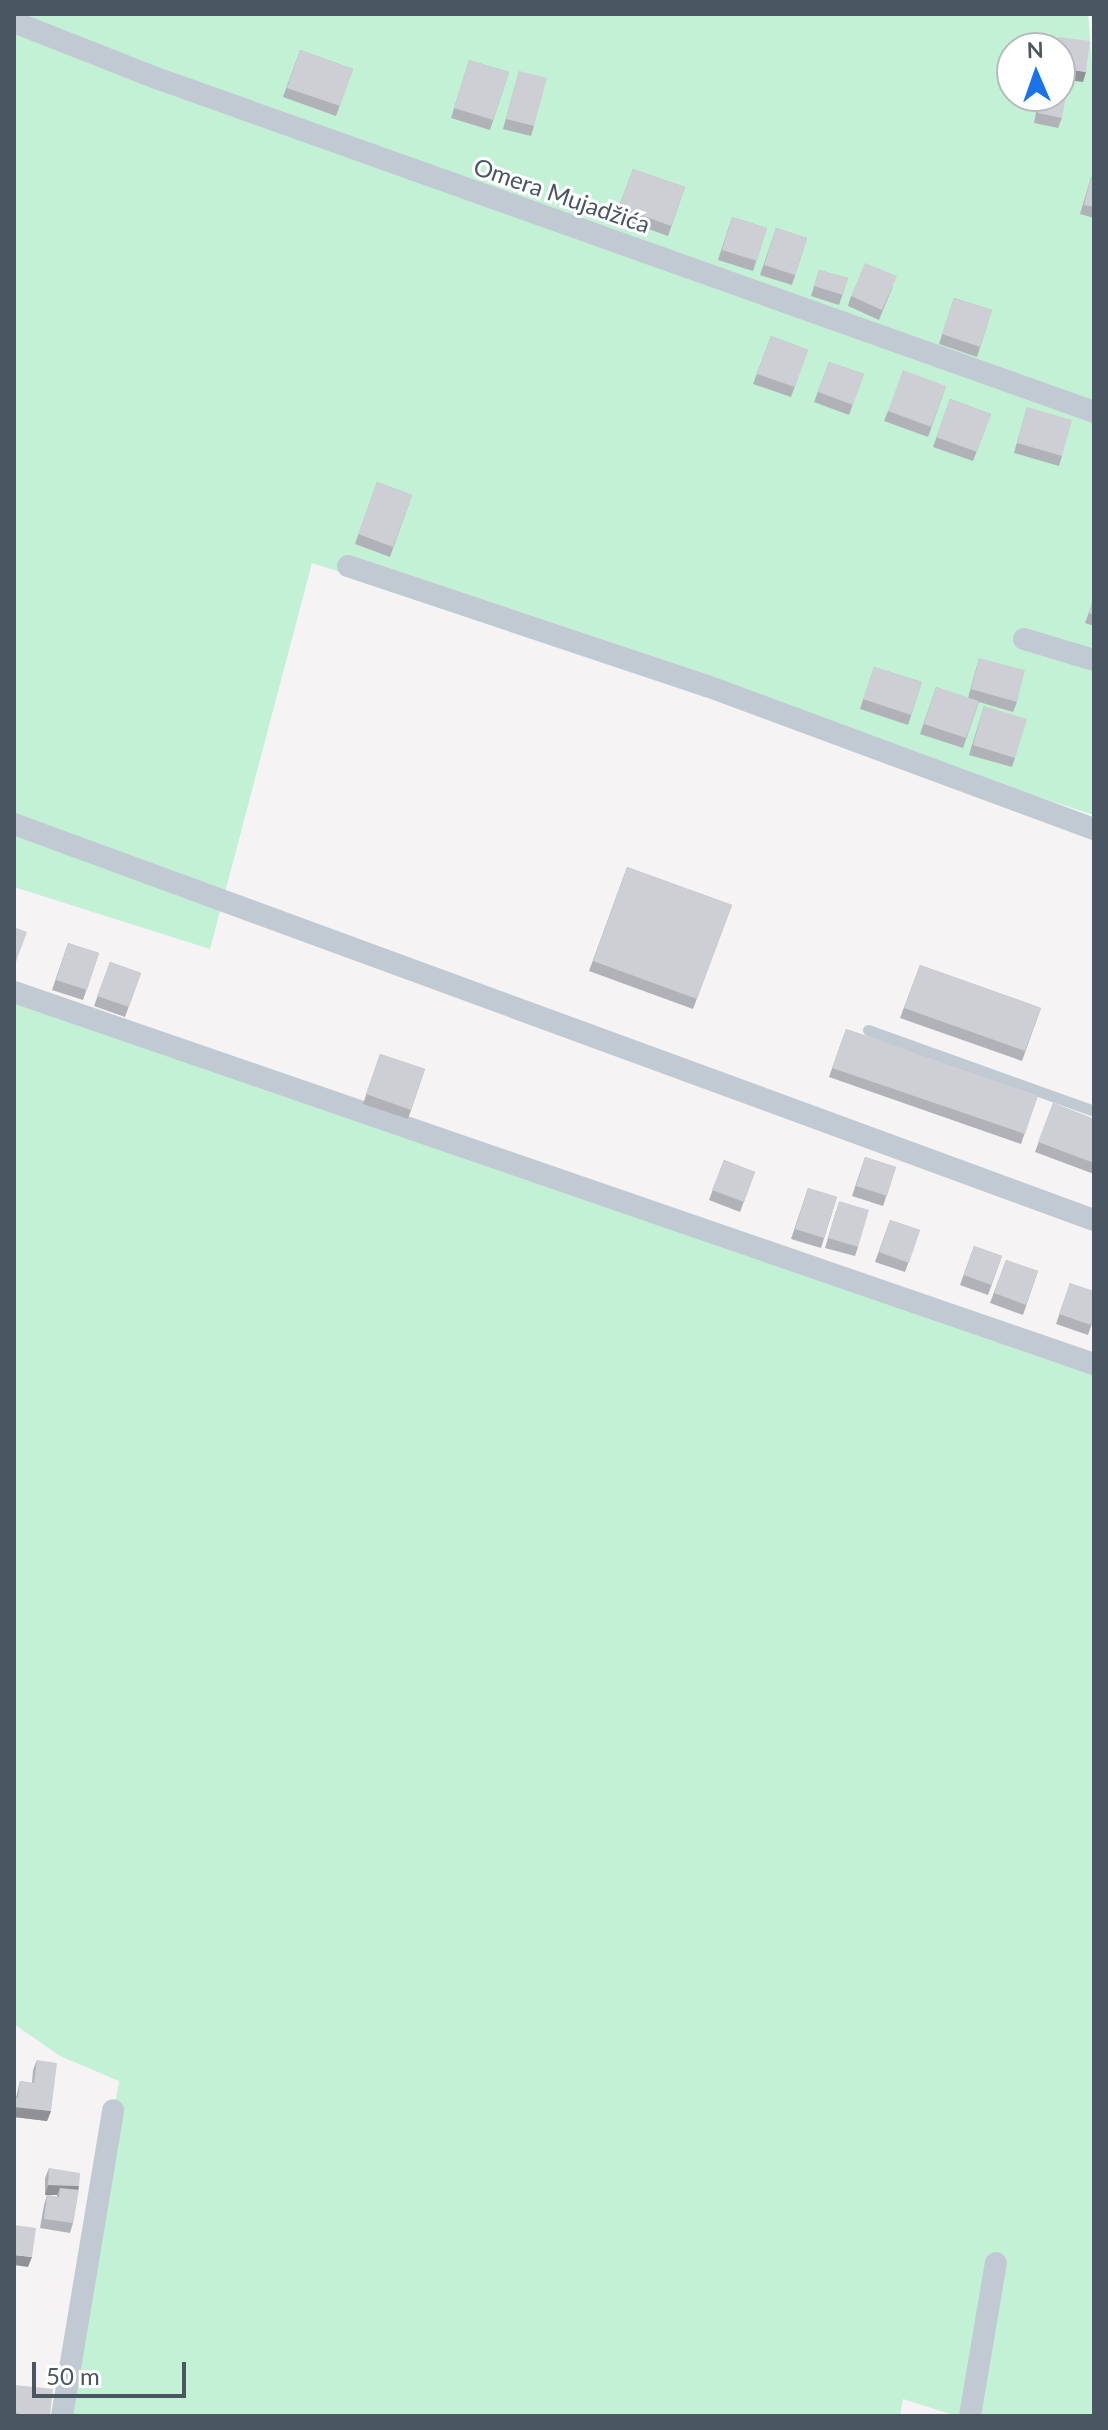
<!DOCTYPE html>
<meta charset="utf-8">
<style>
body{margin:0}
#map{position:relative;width:1108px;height:2430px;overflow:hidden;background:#f5f3f3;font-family:Lato,sans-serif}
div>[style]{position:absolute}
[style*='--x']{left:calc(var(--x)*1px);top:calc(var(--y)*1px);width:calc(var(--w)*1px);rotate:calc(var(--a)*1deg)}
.green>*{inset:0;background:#c3f1d5}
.service>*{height:11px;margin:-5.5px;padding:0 5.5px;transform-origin:5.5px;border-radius:5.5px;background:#c1cad2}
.minor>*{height:22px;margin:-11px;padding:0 11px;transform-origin:11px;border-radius:11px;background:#c1cad2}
.wall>*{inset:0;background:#b0b2b7}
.shaded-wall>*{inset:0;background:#909195}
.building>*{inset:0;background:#cdcfd5}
span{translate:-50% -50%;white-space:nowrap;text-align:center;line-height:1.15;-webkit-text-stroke:6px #fff;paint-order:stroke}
.street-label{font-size:24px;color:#4a5661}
.frame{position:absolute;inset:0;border:16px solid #4a5661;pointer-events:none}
.north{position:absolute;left:996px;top:32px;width:80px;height:80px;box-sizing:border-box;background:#fff;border:2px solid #b7bbc0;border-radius:50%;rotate:358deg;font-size:22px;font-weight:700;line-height:32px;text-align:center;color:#4a5661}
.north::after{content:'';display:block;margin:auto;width:28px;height:36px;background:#1a73e8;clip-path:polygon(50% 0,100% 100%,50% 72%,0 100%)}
.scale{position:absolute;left:32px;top:2362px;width:154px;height:36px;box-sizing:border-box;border:4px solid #4a5661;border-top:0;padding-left:10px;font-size:24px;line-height:28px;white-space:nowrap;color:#4a5661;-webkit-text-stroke:6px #fff;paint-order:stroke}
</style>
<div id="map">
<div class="green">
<i style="clip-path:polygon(evenodd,14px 14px,1088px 14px,1094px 90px,1094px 815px,312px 563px,210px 949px,14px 887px,14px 14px,1012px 48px,1060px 48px,1060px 96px,1012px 96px,1012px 48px)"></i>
<i style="clip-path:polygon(14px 986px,1094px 1364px,1094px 2416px,957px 2416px,903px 2399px,900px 2416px,62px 2416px,119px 2081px,60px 2056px,14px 2024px)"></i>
</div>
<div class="service">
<i style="--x:868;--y:1030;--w:240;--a:19.7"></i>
</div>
<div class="minor">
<i style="--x:14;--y:22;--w:156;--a:21.5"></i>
<i style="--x:159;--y:79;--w:993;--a:19.6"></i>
<i style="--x:348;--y:566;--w:379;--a:18.5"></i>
<i style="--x:707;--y:686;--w:413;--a:20.3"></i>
<i style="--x:1024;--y:639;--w:73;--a:16.7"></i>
<i style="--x:14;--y:824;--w:1150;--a:20.14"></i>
<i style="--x:14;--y:992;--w:1142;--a:19.01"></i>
<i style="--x:62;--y:2416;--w:310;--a:-80.5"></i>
<i style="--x:970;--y:2416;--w:155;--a:-80.4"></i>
</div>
<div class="wall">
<i style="clip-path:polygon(300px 50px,353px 69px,336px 116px,283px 97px)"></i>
<i style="clip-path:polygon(469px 60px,509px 72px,490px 130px,451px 118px)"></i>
<i style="clip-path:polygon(519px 71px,534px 126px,531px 136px,503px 129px)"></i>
<i style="clip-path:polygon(1039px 96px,1060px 96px,1062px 118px,1058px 128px,1034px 123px)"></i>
<i style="clip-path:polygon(633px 169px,685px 187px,668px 236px,615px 217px)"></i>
<i style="clip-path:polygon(1091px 177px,1094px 178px,1094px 218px,1080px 214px)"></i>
<i style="clip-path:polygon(732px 217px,767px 228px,753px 271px,718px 260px)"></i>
<i style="clip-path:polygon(776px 228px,807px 238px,792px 285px,760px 275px)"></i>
<i style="clip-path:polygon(819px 270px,848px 278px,839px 305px,811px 296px)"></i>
<i style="clip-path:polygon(893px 286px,879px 320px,848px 306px,851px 296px)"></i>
<i style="clip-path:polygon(954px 298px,992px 310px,977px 357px,939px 344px)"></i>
<i style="clip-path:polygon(771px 336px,808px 350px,791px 397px,753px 384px)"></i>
<i style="clip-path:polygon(829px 362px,864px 374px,849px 415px,814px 402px)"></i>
<i style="clip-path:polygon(946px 386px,928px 437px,884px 421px,888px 411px)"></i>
<i style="clip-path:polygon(950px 399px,991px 414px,973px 461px,933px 447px)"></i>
<i style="clip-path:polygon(1027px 407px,1062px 456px,1059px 466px,1014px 453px)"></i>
<i style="clip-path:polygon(377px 482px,412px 495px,390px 557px,355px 544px)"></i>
<i style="clip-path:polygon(1094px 598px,1094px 626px,1085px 623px)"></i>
<i style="clip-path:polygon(979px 658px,1017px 702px,1013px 712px,979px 702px,963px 748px,920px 734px,936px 687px,968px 698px)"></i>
<i style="clip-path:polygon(874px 667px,922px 682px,908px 725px,860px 709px)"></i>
<i style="clip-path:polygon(984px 706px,1015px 758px,1012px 767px,969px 755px)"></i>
<i style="clip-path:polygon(627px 867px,732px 905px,693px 1009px,589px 971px)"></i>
<i style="clip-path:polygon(68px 943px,99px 953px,83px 1000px,52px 990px)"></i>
<i style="clip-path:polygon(110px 962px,141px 973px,125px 1017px,94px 1006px)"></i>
<i style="clip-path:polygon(920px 965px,1041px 1008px,1022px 1061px,900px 1018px)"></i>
<i style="clip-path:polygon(846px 1029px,1038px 1095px,1021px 1144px,829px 1077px)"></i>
<i style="clip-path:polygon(380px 1054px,425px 1069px,408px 1119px,363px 1104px)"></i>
<i style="clip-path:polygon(1053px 1103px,1094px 1119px,1094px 1174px,1035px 1152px)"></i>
<i style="clip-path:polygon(865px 1157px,896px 1167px,883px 1206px,852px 1196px)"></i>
<i style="clip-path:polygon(724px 1160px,755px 1172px,740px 1212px,709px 1200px)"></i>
<i style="clip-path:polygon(808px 1188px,837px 1197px,821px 1248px,791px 1239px)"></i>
<i style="clip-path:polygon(836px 1211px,858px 1247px,855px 1256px,825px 1248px)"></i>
<i style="clip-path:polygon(890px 1220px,920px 1230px,905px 1272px,875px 1262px)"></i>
<i style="clip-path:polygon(974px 1246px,1002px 1256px,988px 1295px,960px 1285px)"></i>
<i style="clip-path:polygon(1006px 1260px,1038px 1271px,1023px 1315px,990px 1303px)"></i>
<i style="clip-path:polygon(1070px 1283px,1094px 1318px,1088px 1335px,1056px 1324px)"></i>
<i style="clip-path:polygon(37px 2060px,51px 2111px,47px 2121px,14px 2117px,14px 2098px,16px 2098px,20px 2081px,32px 2083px,33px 2070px)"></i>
<i style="clip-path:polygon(49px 2168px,79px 2186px,73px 2223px,70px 2233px,40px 2228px,44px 2205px,47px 2195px,57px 2197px,57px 2195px,45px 2195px,45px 2178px)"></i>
</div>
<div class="shaded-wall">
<i style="clip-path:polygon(1060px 68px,1086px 72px,1083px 82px,1060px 79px)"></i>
<i style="clip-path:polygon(14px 2107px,51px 2111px,47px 2121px,14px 2117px)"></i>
<i style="clip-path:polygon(48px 2185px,79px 2186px,76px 2196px,60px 2188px,57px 2195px,45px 2195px)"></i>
<i style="clip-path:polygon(14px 2255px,32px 2257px,28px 2267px,14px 2265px)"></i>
<i style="clip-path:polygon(14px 2413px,42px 2416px,14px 2416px)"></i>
</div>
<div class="building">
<i style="clip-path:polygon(1058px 37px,1090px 41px,1086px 72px,1060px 68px,1060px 48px,1056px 48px)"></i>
<i style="clip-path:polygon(300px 50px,353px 69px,340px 106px,287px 88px)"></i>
<i style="clip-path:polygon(469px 60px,509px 72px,493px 120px,454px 108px)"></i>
<i style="clip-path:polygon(519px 71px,547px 78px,534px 126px,506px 119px)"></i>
<i style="clip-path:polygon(1060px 79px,1069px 81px,1062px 118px,1038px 113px,1041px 96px,1060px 96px)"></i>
<i style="clip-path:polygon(633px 169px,685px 187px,671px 226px,619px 207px)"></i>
<i style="clip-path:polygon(1091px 177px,1094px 178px,1094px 207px,1084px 205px)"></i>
<i style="clip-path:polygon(732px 217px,767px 228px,757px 261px,722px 250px)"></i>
<i style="clip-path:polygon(776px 228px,807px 238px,795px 275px,764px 265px)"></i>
<i style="clip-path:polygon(865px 263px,897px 276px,882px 310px,851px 296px)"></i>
<i style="clip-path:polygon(819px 270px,848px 278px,843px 295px,814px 286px)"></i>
<i style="clip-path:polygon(954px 298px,992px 310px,980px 347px,942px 334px)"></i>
<i style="clip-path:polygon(771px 336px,808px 350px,795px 387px,757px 374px)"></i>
<i style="clip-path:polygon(829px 362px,864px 374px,853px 405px,818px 392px)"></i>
<i style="clip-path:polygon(903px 370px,946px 386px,931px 427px,888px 411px)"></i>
<i style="clip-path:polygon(950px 399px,991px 414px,977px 452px,936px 437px)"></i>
<i style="clip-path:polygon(1027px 407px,1072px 420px,1062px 456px,1017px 443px)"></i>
<i style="clip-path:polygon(377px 482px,412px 495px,393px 547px,358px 534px)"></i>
<i style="clip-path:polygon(1094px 598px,1094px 615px,1089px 613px)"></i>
<i style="clip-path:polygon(979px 658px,1025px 670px,1017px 702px,971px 689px)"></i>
<i style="clip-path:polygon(874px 667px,922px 682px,911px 715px,863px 699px)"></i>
<i style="clip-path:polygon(936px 687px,979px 701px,966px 738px,924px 724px)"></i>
<i style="clip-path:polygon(984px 706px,1027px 719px,1015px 758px,973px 745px)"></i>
<i style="clip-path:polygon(627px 867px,732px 905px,697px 999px,593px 961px)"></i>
<i style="clip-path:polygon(14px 927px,27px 932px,14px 967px)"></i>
<i style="clip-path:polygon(68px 943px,99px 953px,87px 990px,56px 980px)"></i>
<i style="clip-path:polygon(110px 962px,141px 973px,129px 1007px,97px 996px)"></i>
<i style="clip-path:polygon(920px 965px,1041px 1008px,1025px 1051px,904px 1008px)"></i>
<i style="clip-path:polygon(846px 1029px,1038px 1095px,1025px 1134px,832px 1068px)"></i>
<i style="clip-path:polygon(380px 1054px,425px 1069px,411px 1110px,366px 1094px)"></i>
<i style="clip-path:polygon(1053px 1103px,1094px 1119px,1094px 1163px,1038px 1142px)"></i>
<i style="clip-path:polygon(865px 1157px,896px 1167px,887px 1196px,856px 1186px)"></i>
<i style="clip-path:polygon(724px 1160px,755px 1172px,744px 1202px,712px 1190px)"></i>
<i style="clip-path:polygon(808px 1188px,837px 1197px,824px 1238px,795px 1229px)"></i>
<i style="clip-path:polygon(839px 1201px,869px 1210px,858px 1247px,828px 1238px)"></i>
<i style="clip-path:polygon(890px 1220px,920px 1230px,909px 1263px,879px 1252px)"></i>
<i style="clip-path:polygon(974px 1246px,1002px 1256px,991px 1285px,964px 1275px)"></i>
<i style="clip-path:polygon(1006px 1260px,1038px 1271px,1026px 1305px,994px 1293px)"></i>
<i style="clip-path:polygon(1070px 1283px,1094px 1291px,1094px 1318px,1091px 1325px,1059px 1314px)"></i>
<i style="clip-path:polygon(37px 2060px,57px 2063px,51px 2111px,14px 2107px,14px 2098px,18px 2098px,20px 2081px,34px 2083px)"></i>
<i style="clip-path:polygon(49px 2168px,80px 2173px,79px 2186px,48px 2185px)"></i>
<i style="clip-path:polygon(60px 2188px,79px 2190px,73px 2223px,44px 2219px,47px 2195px,59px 2197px)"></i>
<i style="clip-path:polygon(14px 2225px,36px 2228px,32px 2257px,14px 2255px)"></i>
<i style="clip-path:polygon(14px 2385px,53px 2389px,50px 2416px,14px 2413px)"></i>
</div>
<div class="street-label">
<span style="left:562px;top:195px;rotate:19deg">Omera Mujadžića</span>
</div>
<div class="frame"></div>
<div class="north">N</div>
<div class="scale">50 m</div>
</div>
